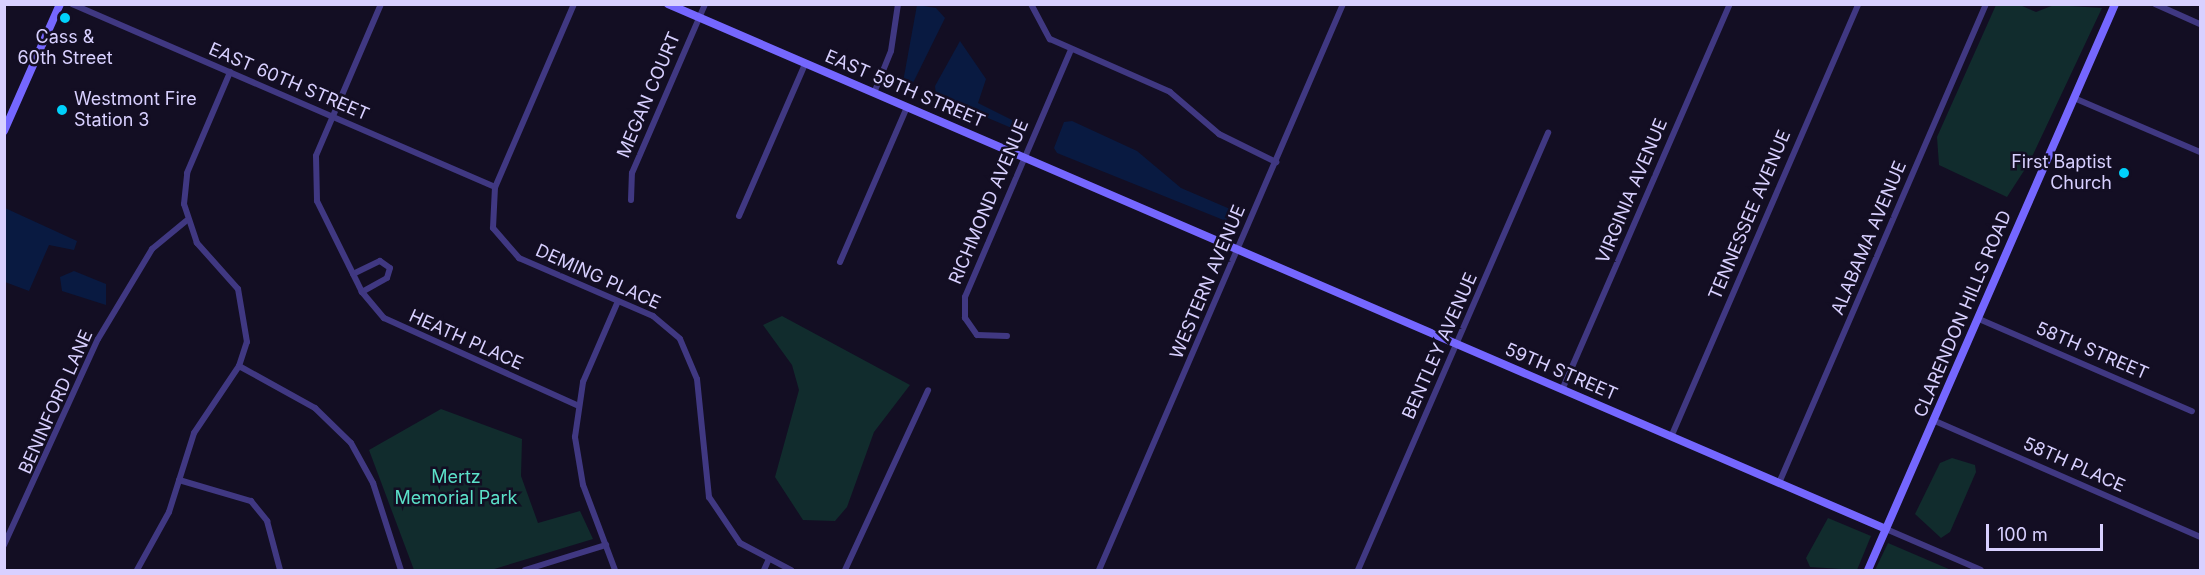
<!DOCTYPE html>
<style>
body{margin:0}
#map{position:relative;width:2205px;height:575px;overflow:hidden;background:#130e23;font-family:Inter,sans-serif}
div>[style]{position:absolute}
[style*='--x']{left:calc(var(--x)*1px);top:calc(var(--y)*1px);width:calc(var(--w)*1px);rotate:calc(var(--a)*1deg)}
.green>*{inset:0;background:#112c2d}
.water>*{inset:0;background:#091a41}
.street>*{height:6px;margin:-3px;padding:0 3px;transform-origin:3px;border-radius:3px;background:#403882}
.secondary>*{height:8px;margin:-4px;padding:0 4px;transform-origin:4px;border-radius:4px;background:#7567ff}
.dots>*{width:16px;height:16px;translate:-50% -50%;box-sizing:border-box;border:3px solid #130e23;border-radius:50%}
span{translate:-50% -50%;white-space:nowrap;text-align:center;line-height:1.15;-webkit-text-stroke:5px #130e23;paint-order:stroke}
.poi-label{font-size:18px;color:#d8d0ff}
.left{translate:0 -50%;text-align:left}
.right{translate:-100% -50%;text-align:right}
.street-label{font-size:18px;color:#d8d0ff}
.park-label{font-size:18px;color:#5be0c8}
.frame{position:absolute;inset:0;border:6px solid #d8d0ff;pointer-events:none}
.scale{position:absolute;left:1986px;top:524px;width:117px;height:27px;box-sizing:border-box;border:3px solid #d8d0ff;border-top:0;padding-left:8px;font-size:18px;line-height:21px;white-space:nowrap;color:#d8d0ff;-webkit-text-stroke:4px #130e23;paint-order:stroke}
</style>
<div id="map">
<div class="green">
<i style="clip-path:polygon(1996px 5px,2020px 5px,2036px 12px,2054px 5px,2102px 8px,2029px 163px,2007px 197px,1939px 165px,1937px 137px)"></i>
<i style="clip-path:polygon(782px 316px,910px 385px,874px 432px,847px 507px,835px 521px,803px 520px,775px 477px,799px 390px,792px 365px,763px 325px)"></i>
<i style="clip-path:polygon(441px 409px,522px 439px,521px 476px,538px 523px,580px 511px,593px 539px,491px 570px,414px 570px,369px 450px)"></i>
<i style="clip-path:polygon(1952px 458px,1975px 465px,1976px 472px,1950px 532px,1941px 538px,1915px 514px,1940px 463px)"></i>
<i style="clip-path:polygon(1828px 518px,1871px 536px,1857px 570px,1810px 567px,1806px 558px)"></i>
<i style="clip-path:polygon(1888px 543px,1951px 570px,1875px 570px)"></i>
</div>
<div class="water">
<i style="clip-path:polygon(917px 5px,936px 8px,945px 18px,910px 89px,903px 82px)"></i>
<i style="clip-path:polygon(960px 41px,986px 79px,978px 103px,1012px 120px,1014px 129px,936px 96px,935px 86px)"></i>
<i style="clip-path:polygon(1072px 121px,1137px 151px,1181px 188px,1230px 209px,1226px 221px,1057px 153px,1054px 148px,1064px 122px)"></i>
<i style="clip-path:polygon(5px 208px,77px 241px,74px 250px,49px 245px,29px 291px,5px 282px)"></i>
<i style="clip-path:polygon(74px 271px,106px 284px,106px 305px,62px 291px,60px 277px)"></i>
</div>
<div class="street">
<i style="--x:72;--y:4;--w:461;--a:23.4"></i>
<i style="--x:381;--y:4;--w:165;--a:113.2"></i>
<i style="--x:316;--y:156;--w:45;--a:88.7"></i>
<i style="--x:317;--y:201;--w:102;--a:63.7"></i>
<i style="--x:362;--y:292;--w:34;--a:50"></i>
<i style="--x:384;--y:318;--w:212;--a:24.3"></i>
<i style="--x:574;--y:4;--w:199;--a:113.3"></i>
<i style="--x:495;--y:187;--w:41;--a:92.8"></i>
<i style="--x:493;--y:228;--w:40;--a:49"></i>
<i style="--x:519;--y:258;--w:146;--a:23.4"></i>
<i style="--x:653;--y:316;--w:35;--a:40"></i>
<i style="--x:680;--y:339;--w:43;--a:67"></i>
<i style="--x:697;--y:379;--w:119;--a:84.2"></i>
<i style="--x:709;--y:497;--w:55;--a:56"></i>
<i style="--x:740;--y:543;--w:58;--a:27.9"></i>
<i style="--x:1031;--y:4;--w:40;--a:62"></i>
<i style="--x:1050;--y:39;--w:131;--a:23.8"></i>
<i style="--x:1170;--y:92;--w:65;--a:40.6"></i>
<i style="--x:1219;--y:134;--w:64;--a:26.2"></i>
<i style="--x:2155;--y:4;--w:49;--a:24"></i>
<i style="--x:874;--y:93;--w:45;--a:-68"></i>
<i style="--x:891;--y:51;--w:48;--a:-81.5"></i>
<i style="--x:2074;--y:98;--w:137;--a:23.2"></i>
<i style="--x:631;--y:200;--w:27;--a:-88"></i>
<i style="--x:632;--y:173;--w:184;--a:-66.6"></i>
<i style="--x:739;--y:216;--w:166;--a:-66.5"></i>
<i style="--x:840;--y:262;--w:169;--a:-66.6"></i>
<i style="--x:353;--y:274;--w:30;--a:-26"></i>
<i style="--x:380;--y:261;--w:12;--a:35"></i>
<i style="--x:390;--y:268;--w:10;--a:107"></i>
<i style="--x:387;--y:278;--w:29;--a:151"></i>
<i style="--x:1979;--y:319;--w:232;--a:23.4"></i>
<i style="--x:1007;--y:336;--w:30;--a:-178"></i>
<i style="--x:977;--y:335;--w:21;--a:-125"></i>
<i style="--x:965;--y:318;--w:21;--a:-90"></i>
<i style="--x:965;--y:297;--w:269;--a:-66.8"></i>
<i style="--x:239;--y:366;--w:87;--a:28.9"></i>
<i style="--x:315;--y:408;--w:50;--a:44.2"></i>
<i style="--x:351;--y:443;--w:46;--a:61.2"></i>
<i style="--x:373;--y:483;--w:91;--a:72.2"></i>
<i style="--x:1562;--y:390;--w:421;--a:-66.5"></i>
<i style="--x:1935;--y:421;--w:289;--a:23.6"></i>
<i style="--x:1671;--y:437;--w:472;--a:-66.6"></i>
<i style="--x:179;--y:480;--w:75;--a:16.3"></i>
<i style="--x:251;--y:501;--w:26;--a:51"></i>
<i style="--x:267;--y:521;--w:51;--a:75.1"></i>
<i style="--x:1779;--y:483;--w:522;--a:-66.63"></i>
<i style="--x:1886;--y:529;--w:103;--a:23.3"></i>
<i style="--x:4;--y:545;--w:226;--a:-65.5"></i>
<i style="--x:98;--y:339;--w:105;--a:-59"></i>
<i style="--x:152;--y:249;--w:44;--a:-39.5"></i>
<i style="--x:137;--y:570;--w:66;--a:-61.1"></i>
<i style="--x:169;--y:512;--w:83;--a:-72.4"></i>
<i style="--x:194;--y:433;--w:81;--a:-56.1"></i>
<i style="--x:239;--y:366;--w:25;--a:-72"></i>
<i style="--x:247;--y:342;--w:54;--a:-99.6"></i>
<i style="--x:238;--y:289;--w:62;--a:-131.7"></i>
<i style="--x:197;--y:243;--w:41;--a:-108.4"></i>
<i style="--x:184;--y:204;--w:31;--a:-84"></i>
<i style="--x:187;--y:173;--w:110;--a:-66.9"></i>
<i style="--x:525;--y:570;--w:85;--a:-17.2"></i>
<i style="--x:615;--y:570;--w:91;--a:-110.6"></i>
<i style="--x:583;--y:485;--w:49;--a:-99.5"></i>
<i style="--x:575;--y:437;--w:56;--a:-81.7"></i>
<i style="--x:583;--y:382;--w:88;--a:-66.6"></i>
<i style="--x:764;--y:570;--w:10;--a:-66"></i>
<i style="--x:845;--y:570;--w:198;--a:-65.2"></i>
<i style="--x:1099;--y:570;--w:616;--a:-66.68"></i>
<i style="--x:1358;--y:570;--w:477;--a:-66.5"></i>
</div>
<div class="secondary">
<i style="--x:668;--y:4;--w:1326;--a:23.32"></i>
<i style="--x:4;--y:131;--w:139;--a:-66.2"></i>
<i style="--x:1868;--y:570;--w:618;--a:-66.42"></i>
</div>
<div class="dots">
<i style="left:65px;top:18px;background:#00d1fb"></i>
<i style="left:62px;top:110px;background:#00d1fb"></i>
<i style="left:2124px;top:173px;background:#00d1fb"></i>
</div>
<div class="poi-label">
<span style="left:65px;top:48px">Cass &amp;<br>60th Street</span>
<span class="left" style="left:74px;top:110px">Westmont Fire<br>Station 3</span>
<span class="right" style="left:2112px;top:173px">First Baptist<br>Church</span>
</div>
<div class="street-label">
<span style="left:289px;top:82px;rotate:23deg">EAST 60TH STREET</span>
<span style="left:905px;top:89px;rotate:23deg">EAST 59TH STREET</span>
<span style="left:649px;top:95px;rotate:-67deg">MEGAN COURT</span>
<span style="left:1632px;top:191px;rotate:-67deg">VIRGINIA AVENUE</span>
<span style="left:989px;top:202px;rotate:-67deg">RICHMOND AVENUE</span>
<span style="left:1750px;top:215px;rotate:-67deg">TENNESSEE AVENUE</span>
<span style="left:1869px;top:238px;rotate:-67deg">ALABAMA AVENUE</span>
<span style="left:598px;top:277px;rotate:24deg">DEMING PLACE</span>
<span style="left:1208px;top:282px;rotate:-67deg">WESTERN AVENUE</span>
<span style="left:1963px;top:314px;rotate:-67deg">CLARENDON HILLS ROAD</span>
<span style="left:466px;top:340px;rotate:24deg">HEATH PLACE</span>
<span style="left:1440px;top:346px;rotate:-66deg">BENTLEY AVENUE</span>
<span style="left:2092px;top:351px;rotate:23deg">58TH STREET</span>
<span style="left:1561px;top:372px;rotate:23deg">59TH STREET</span>
<span style="left:56px;top:402px;rotate:-66deg">BENINFORD LANE</span>
<span style="left:2074px;top:465px;rotate:24deg">58TH PLACE</span>
</div>
<div class="park-label">
<span style="left:456px;top:488px">Mertz<br>Memorial Park</span>
</div>
<div class="frame"></div>
<div class="scale">100 m</div>
</div>
